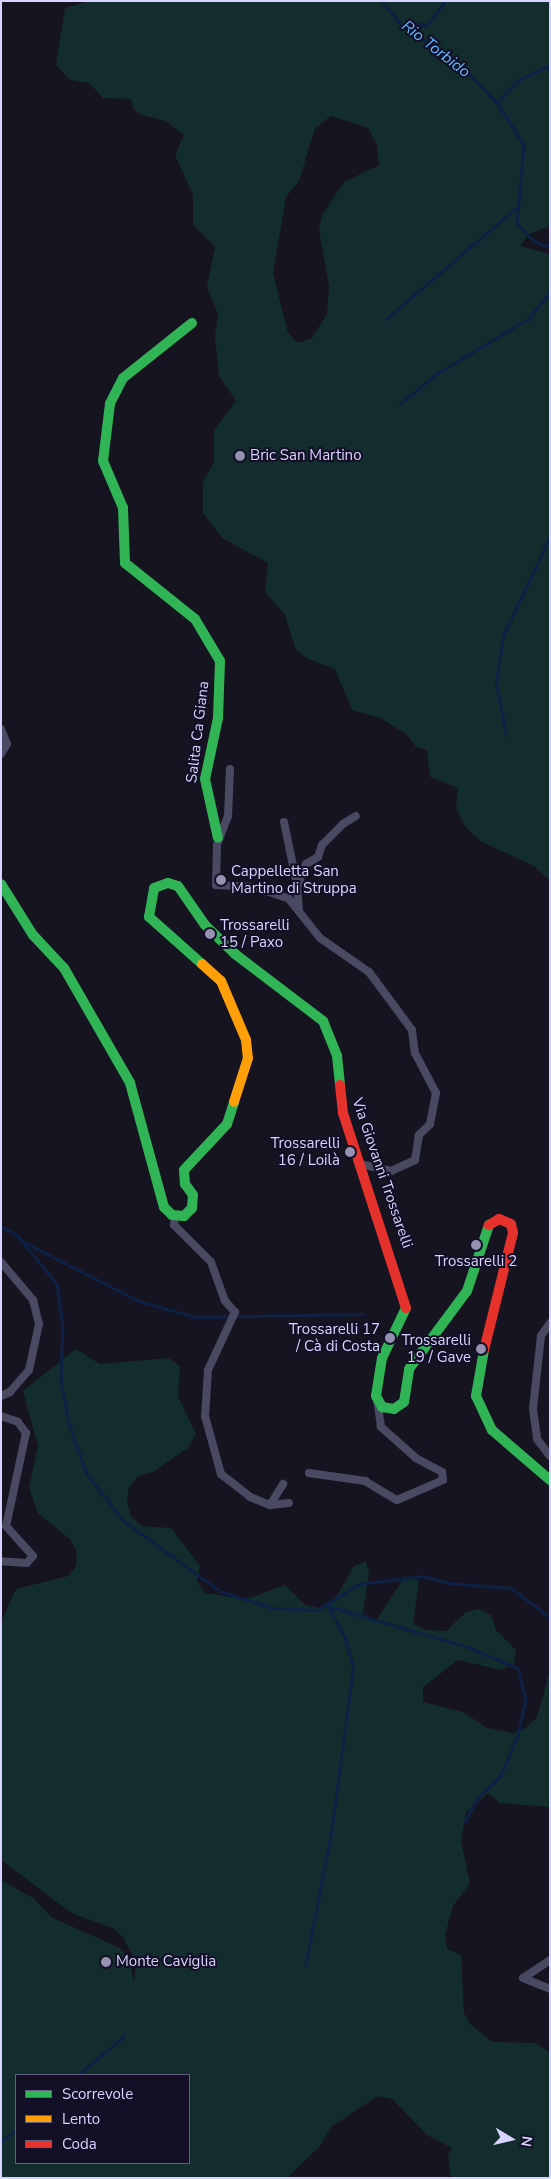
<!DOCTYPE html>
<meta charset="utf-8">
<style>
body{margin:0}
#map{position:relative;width:551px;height:2179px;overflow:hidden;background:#161421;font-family:"Nunito Sans",sans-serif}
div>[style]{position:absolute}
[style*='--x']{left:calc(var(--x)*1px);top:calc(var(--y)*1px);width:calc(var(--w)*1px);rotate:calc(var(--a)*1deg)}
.green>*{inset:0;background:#132c2d}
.stream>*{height:2.5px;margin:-1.25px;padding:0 1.25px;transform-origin:1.25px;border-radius:1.25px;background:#0d2144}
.street>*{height:8px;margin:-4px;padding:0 4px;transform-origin:4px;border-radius:4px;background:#4a4962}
.fast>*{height:10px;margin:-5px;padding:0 5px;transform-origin:5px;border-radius:5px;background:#30b455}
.slow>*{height:10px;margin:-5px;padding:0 5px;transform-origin:5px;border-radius:5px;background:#ff9f0a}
.jam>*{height:10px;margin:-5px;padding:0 5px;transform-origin:5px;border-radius:5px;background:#e5322d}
.dots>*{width:14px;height:14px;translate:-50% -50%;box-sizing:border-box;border:2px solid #130f26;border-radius:50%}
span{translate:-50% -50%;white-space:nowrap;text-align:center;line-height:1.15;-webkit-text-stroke:4px #130f26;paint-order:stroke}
.poi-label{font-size:15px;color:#d9d4ff}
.left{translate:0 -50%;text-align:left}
.right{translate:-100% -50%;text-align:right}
.street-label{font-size:15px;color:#d9d4ff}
.water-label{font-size:16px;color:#62b6ff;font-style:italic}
.frame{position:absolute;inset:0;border:2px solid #d9d4ff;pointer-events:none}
.legend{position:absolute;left:15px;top:2074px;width:175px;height:90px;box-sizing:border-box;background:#130f26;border:1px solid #625e7d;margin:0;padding:6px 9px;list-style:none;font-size:15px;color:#d9d4ff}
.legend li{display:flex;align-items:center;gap:10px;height:25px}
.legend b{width:25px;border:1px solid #625e7d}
.north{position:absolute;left:486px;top:2114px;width:50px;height:50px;-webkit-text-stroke:4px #130f26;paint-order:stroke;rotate:99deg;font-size:14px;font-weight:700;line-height:20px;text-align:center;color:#d9d4ff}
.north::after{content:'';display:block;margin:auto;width:18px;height:22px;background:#d9d4ff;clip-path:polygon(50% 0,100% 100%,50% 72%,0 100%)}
</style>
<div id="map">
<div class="green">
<i style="clip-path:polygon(evenodd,90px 1px,550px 1px,550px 226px,529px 234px,520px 246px,550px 254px,550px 881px,534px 866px,482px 842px,466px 828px,456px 808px,458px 788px,430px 777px,427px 750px,416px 747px,407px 735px,381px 718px,352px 710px,335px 669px,308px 659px,296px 650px,285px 615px,265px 592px,268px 563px,222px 538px,203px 513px,203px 482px,214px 462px,214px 430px,236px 401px,219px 376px,215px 336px,218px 314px,207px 287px,215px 247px,193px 225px,193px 195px,175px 155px,184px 135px,166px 121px,141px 115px,133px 109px,131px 99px,103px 98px,89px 83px,70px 80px,56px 65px,65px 8px,90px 1px,331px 116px,368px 128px,377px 145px,379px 165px,344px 182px,322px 215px,319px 230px,329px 286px,327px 314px,312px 338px,298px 343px,288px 333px,273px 273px,286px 197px,299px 181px,315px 128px,331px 116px)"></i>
<i style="clip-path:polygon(evenodd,76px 1349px,100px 1364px,169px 1358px,180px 1367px,178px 1396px,196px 1434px,189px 1447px,153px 1472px,138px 1476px,129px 1487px,127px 1502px,131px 1516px,142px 1526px,171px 1528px,200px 1566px,197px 1581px,205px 1593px,246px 1599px,285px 1585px,305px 1605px,319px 1608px,333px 1602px,354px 1566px,366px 1561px,369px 1574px,362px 1618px,376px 1621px,405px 1576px,419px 1581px,413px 1624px,425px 1630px,446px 1631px,466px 1612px,479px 1609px,492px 1616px,496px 1630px,516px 1650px,514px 1664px,501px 1670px,458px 1660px,423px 1687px,423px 1702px,463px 1712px,487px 1728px,514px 1733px,527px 1727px,537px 1717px,550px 1670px,550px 1807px,500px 1803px,488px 1793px,466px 1813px,461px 1841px,470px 1883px,453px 1906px,445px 1935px,447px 1949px,461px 1955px,464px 2013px,471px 2025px,493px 2042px,535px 2043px,550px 2052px,550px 2178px,451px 2178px,448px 2155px,452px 2148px,427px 2135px,392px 2099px,378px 2096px,330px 2128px,320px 2146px,287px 2178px,1px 2178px,1px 1880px,33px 1898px,51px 1917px,120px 1948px,130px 1961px,134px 1983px,136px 1962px,123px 1937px,113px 1928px,71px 1913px,1px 1860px,1px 1622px,16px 1589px,68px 1576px,76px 1566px,77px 1553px,71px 1540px,38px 1513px,29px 1488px,38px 1446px,23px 1391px,76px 1349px,16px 2075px,189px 2075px,189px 2163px,16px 2163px,16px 2075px)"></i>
</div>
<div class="stream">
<i style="--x:382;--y:1;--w:28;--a:51"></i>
<i style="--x:400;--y:23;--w:80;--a:35.3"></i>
<i style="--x:465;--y:69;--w:50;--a:46.6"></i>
<i style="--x:499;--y:105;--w:47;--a:58"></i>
<i style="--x:524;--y:145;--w:78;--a:95.1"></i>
<i style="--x:517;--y:223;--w:21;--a:47"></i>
<i style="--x:531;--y:238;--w:15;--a:32"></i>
<i style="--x:544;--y:246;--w:6;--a:-18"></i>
<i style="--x:410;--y:29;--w:6;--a:-72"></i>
<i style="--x:412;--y:23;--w:15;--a:8"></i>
<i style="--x:427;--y:25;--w:30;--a:-53"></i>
<i style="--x:496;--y:103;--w:32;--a:-46"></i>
<i style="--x:518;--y:80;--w:35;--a:-25"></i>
<i style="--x:386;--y:319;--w:172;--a:-40.5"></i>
<i style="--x:400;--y:404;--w:47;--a:-39.8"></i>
<i style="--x:436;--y:374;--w:107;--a:-30.9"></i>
<i style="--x:528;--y:319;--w:34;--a:-50"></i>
<i style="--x:506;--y:736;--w:54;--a:-100.7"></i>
<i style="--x:496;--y:683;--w:48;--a:-81.5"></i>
<i style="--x:503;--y:636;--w:110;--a:-64.8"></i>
<i style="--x:1;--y:1226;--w:20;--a:30"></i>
<i style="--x:18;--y:1236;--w:62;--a:50.9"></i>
<i style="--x:57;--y:1284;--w:43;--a:82.1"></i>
<i style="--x:63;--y:1327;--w:54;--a:92.1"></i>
<i style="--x:61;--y:1381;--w:47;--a:78.9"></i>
<i style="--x:70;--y:1427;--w:50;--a:70.1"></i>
<i style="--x:87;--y:1474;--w:60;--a:51.8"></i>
<i style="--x:124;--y:1521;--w:119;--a:36.1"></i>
<i style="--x:220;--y:1591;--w:56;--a:17.8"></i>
<i style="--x:273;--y:1608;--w:44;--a:2.6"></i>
<i style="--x:317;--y:1610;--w:49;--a:-31.8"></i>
<i style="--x:359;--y:1584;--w:64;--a:-7.1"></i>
<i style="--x:423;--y:1576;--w:27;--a:15"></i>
<i style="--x:449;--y:1583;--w:62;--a:4.6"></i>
<i style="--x:511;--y:1588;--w:49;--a:36.6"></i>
<i style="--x:24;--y:1242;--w:129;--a:27.2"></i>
<i style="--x:139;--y:1301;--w:59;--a:15.7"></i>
<i style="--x:196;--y:1317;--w:167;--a:-1"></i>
<i style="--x:328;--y:1606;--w:146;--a:16.3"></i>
<i style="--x:468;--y:1647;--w:54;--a:22.8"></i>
<i style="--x:518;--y:1668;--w:33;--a:76"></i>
<i style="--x:526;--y:1700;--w:37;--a:103"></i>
<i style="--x:518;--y:1736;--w:43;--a:113"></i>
<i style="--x:501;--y:1776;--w:32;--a:136"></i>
<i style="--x:478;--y:1798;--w:26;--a:118"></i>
<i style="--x:305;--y:1967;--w:136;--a:-79"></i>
<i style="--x:331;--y:1833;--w:166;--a:-82.4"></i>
<i style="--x:353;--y:1668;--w:31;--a:-105"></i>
<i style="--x:345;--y:1638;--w:36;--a:-118"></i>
<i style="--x:78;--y:2075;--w:60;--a:-40.3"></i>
<i style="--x:1;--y:2141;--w:19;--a:-36"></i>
</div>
<div class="street">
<i style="--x:1;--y:729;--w:16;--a:68"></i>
<i style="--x:7;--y:744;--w:12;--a:121"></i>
<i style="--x:230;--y:769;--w:47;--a:92.4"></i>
<i style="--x:228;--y:816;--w:31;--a:111"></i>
<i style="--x:217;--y:845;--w:40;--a:91.4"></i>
<i style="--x:216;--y:885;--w:39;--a:3"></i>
<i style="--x:255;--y:887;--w:36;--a:19"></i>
<i style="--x:289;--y:899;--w:50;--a:51.5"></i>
<i style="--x:320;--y:938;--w:60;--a:34.8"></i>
<i style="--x:369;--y:972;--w:72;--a:53.4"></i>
<i style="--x:412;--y:1030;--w:23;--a:83"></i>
<i style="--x:415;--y:1053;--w:45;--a:62.3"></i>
<i style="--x:436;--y:1093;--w:32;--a:101"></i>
<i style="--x:430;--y:1124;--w:16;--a:135"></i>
<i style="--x:419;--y:1135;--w:25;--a:99"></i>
<i style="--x:415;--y:1160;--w:26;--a:155"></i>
<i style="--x:391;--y:1171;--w:32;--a:-167"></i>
<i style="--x:284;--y:822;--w:64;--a:78.3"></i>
<i style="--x:299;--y:910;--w:23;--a:-95"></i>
<i style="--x:297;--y:887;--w:25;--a:-69"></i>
<i style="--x:306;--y:864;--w:14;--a:-30"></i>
<i style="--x:318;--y:857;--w:13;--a:-72"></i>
<i style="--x:322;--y:845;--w:30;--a:-45"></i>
<i style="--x:343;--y:824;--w:15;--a:-32"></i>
<i style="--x:175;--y:1216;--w:9;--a:96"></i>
<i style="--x:174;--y:1225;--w:52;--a:45"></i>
<i style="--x:211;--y:1262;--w:41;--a:70.3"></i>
<i style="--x:225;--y:1301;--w:15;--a:48"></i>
<i style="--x:235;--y:1312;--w:64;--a:115"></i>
<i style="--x:208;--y:1370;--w:46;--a:93.7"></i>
<i style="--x:205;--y:1416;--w:60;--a:74.6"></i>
<i style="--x:221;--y:1474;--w:37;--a:38"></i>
<i style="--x:250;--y:1497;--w:22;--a:22"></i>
<i style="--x:270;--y:1505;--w:19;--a:-6"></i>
<i style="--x:1;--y:1262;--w:50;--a:49.9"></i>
<i style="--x:33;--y:1300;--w:25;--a:76"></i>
<i style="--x:39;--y:1324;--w:47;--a:102.3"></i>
<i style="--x:29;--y:1370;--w:29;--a:131"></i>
<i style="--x:10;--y:1392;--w:10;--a:156"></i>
<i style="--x:550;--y:1323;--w:16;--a:125"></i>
<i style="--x:541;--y:1336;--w:73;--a:96.3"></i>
<i style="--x:533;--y:1409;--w:30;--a:82"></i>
<i style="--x:537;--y:1439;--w:21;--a:53"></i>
<i style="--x:1;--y:1416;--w:18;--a:19"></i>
<i style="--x:18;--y:1422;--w:14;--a:54"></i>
<i style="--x:26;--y:1433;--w:95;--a:102.1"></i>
<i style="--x:6;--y:1526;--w:40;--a:48"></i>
<i style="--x:33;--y:1556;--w:9;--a:131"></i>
<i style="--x:27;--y:1563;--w:26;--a:-176"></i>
<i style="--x:309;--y:1473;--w:57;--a:8.1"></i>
<i style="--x:365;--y:1481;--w:37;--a:31"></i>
<i style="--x:397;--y:1500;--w:50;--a:-23.5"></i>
<i style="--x:443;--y:1480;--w:8;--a:-97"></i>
<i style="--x:442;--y:1472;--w:30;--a:-152"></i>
<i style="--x:416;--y:1458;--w:47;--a:-138.5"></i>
<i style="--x:381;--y:1427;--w:27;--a:-98"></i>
<i style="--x:270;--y:1505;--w:25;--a:-58"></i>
<i style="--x:550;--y:1960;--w:32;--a:146"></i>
<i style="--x:523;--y:1978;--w:29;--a:22"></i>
</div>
<div class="fast">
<i style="--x:192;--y:323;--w:88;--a:141.4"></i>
<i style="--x:123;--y:378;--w:29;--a:117"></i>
<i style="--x:110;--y:404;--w:57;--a:97"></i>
<i style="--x:103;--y:461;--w:51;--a:66.9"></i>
<i style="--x:123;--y:508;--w:55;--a:87.9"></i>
<i style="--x:125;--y:563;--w:90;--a:38.7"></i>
<i style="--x:195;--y:619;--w:49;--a:59.2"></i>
<i style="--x:220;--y:661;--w:57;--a:92"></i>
<i style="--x:218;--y:718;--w:62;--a:102"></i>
<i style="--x:205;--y:779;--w:60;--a:77.6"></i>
<i style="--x:1;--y:884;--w:60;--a:57.9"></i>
<i style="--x:33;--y:935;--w:45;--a:46.8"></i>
<i style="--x:64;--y:968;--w:133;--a:60.1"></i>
<i style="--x:130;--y:1083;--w:129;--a:74.7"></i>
<i style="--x:164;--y:1207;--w:11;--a:45"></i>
<i style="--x:172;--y:1215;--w:12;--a:5"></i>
<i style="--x:184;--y:1216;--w:11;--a:-45"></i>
<i style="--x:192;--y:1208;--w:13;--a:-86"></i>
<i style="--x:193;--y:1195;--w:14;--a:-126"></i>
<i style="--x:185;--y:1184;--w:14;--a:-94"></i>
<i style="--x:184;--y:1170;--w:63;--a:-46.9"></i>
<i style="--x:227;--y:1124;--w:23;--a:-72"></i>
<i style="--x:202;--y:964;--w:71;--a:-138.4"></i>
<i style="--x:149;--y:917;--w:29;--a:-80"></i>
<i style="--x:154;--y:888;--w:15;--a:-20"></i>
<i style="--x:168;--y:883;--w:10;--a:17"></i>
<i style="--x:178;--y:886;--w:47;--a:55.3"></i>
<i style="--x:205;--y:925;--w:42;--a:44"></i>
<i style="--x:235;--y:954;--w:111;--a:37.3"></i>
<i style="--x:323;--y:1021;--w:38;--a:68"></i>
<i style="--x:337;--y:1056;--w:29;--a:84"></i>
<i style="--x:406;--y:1308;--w:55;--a:115.6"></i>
<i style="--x:382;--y:1358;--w:38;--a:99"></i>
<i style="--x:376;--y:1396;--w:13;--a:61"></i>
<i style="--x:382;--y:1407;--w:12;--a:9"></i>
<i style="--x:394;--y:1409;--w:12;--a:-35"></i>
<i style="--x:404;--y:1402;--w:33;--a:-81"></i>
<i style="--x:409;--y:1369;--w:97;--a:-53.4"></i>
<i style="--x:467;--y:1291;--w:70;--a:-71.6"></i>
<i style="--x:484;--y:1350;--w:47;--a:99.9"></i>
<i style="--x:476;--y:1396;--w:38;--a:65"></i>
<i style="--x:492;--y:1430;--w:77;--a:40.8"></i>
</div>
<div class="slow">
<i style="--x:202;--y:964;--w:25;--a:42"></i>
<i style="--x:221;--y:981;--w:64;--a:67"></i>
<i style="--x:246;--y:1040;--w:18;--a:84"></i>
<i style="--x:248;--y:1058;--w:46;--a:107.7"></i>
</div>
<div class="jam">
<i style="--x:340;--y:1085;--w:28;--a:84"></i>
<i style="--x:343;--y:1113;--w:205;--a:72.1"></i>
<i style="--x:484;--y:1350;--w:121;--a:-76.1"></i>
<i style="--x:513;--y:1233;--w:9;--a:-103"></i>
<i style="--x:511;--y:1224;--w:13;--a:-157"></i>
<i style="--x:499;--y:1219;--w:12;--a:149"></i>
</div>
<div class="dots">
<i style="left:240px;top:456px;background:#9591b1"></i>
<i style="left:221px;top:880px;background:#9591b1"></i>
<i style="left:210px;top:934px;background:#9591b1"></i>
<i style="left:350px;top:1152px;background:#9591b1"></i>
<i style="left:476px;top:1245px;background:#9591b1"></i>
<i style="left:390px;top:1338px;background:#9591b1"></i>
<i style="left:481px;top:1349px;background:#9591b1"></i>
<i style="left:106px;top:1962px;background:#9591b1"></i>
</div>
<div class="poi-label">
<span class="left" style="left:250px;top:456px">Bric San Martino</span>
<span class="left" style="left:231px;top:880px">Cappelletta San<br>Martino di Struppa</span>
<span class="left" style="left:220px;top:934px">Trossarelli<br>15 / Paxo</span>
<span class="right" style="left:340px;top:1152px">Trossarelli<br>16 / Loilà</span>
<span style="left:476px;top:1262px">Trossarelli 2</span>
<span class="right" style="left:380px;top:1338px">Trossarelli 17<br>/ Cà di Costa</span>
<span class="right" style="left:471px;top:1349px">Trossarelli<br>19 / Gave</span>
<span class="left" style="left:116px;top:1962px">Monte Caviglia</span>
</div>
<div class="street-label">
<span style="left:198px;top:732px;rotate:-83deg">Salita Ca Giana</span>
<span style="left:382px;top:1173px;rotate:71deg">Via Giovanni Trossarelli</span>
</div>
<div class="water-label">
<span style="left:436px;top:49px;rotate:38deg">Rio Torbido</span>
</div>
<div class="frame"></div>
<ul class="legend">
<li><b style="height:6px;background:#30b455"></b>Scorrevole</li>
<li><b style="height:6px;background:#ff9f0a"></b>Lento</li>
<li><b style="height:6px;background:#e5322d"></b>Coda</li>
</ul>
<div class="north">N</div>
</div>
